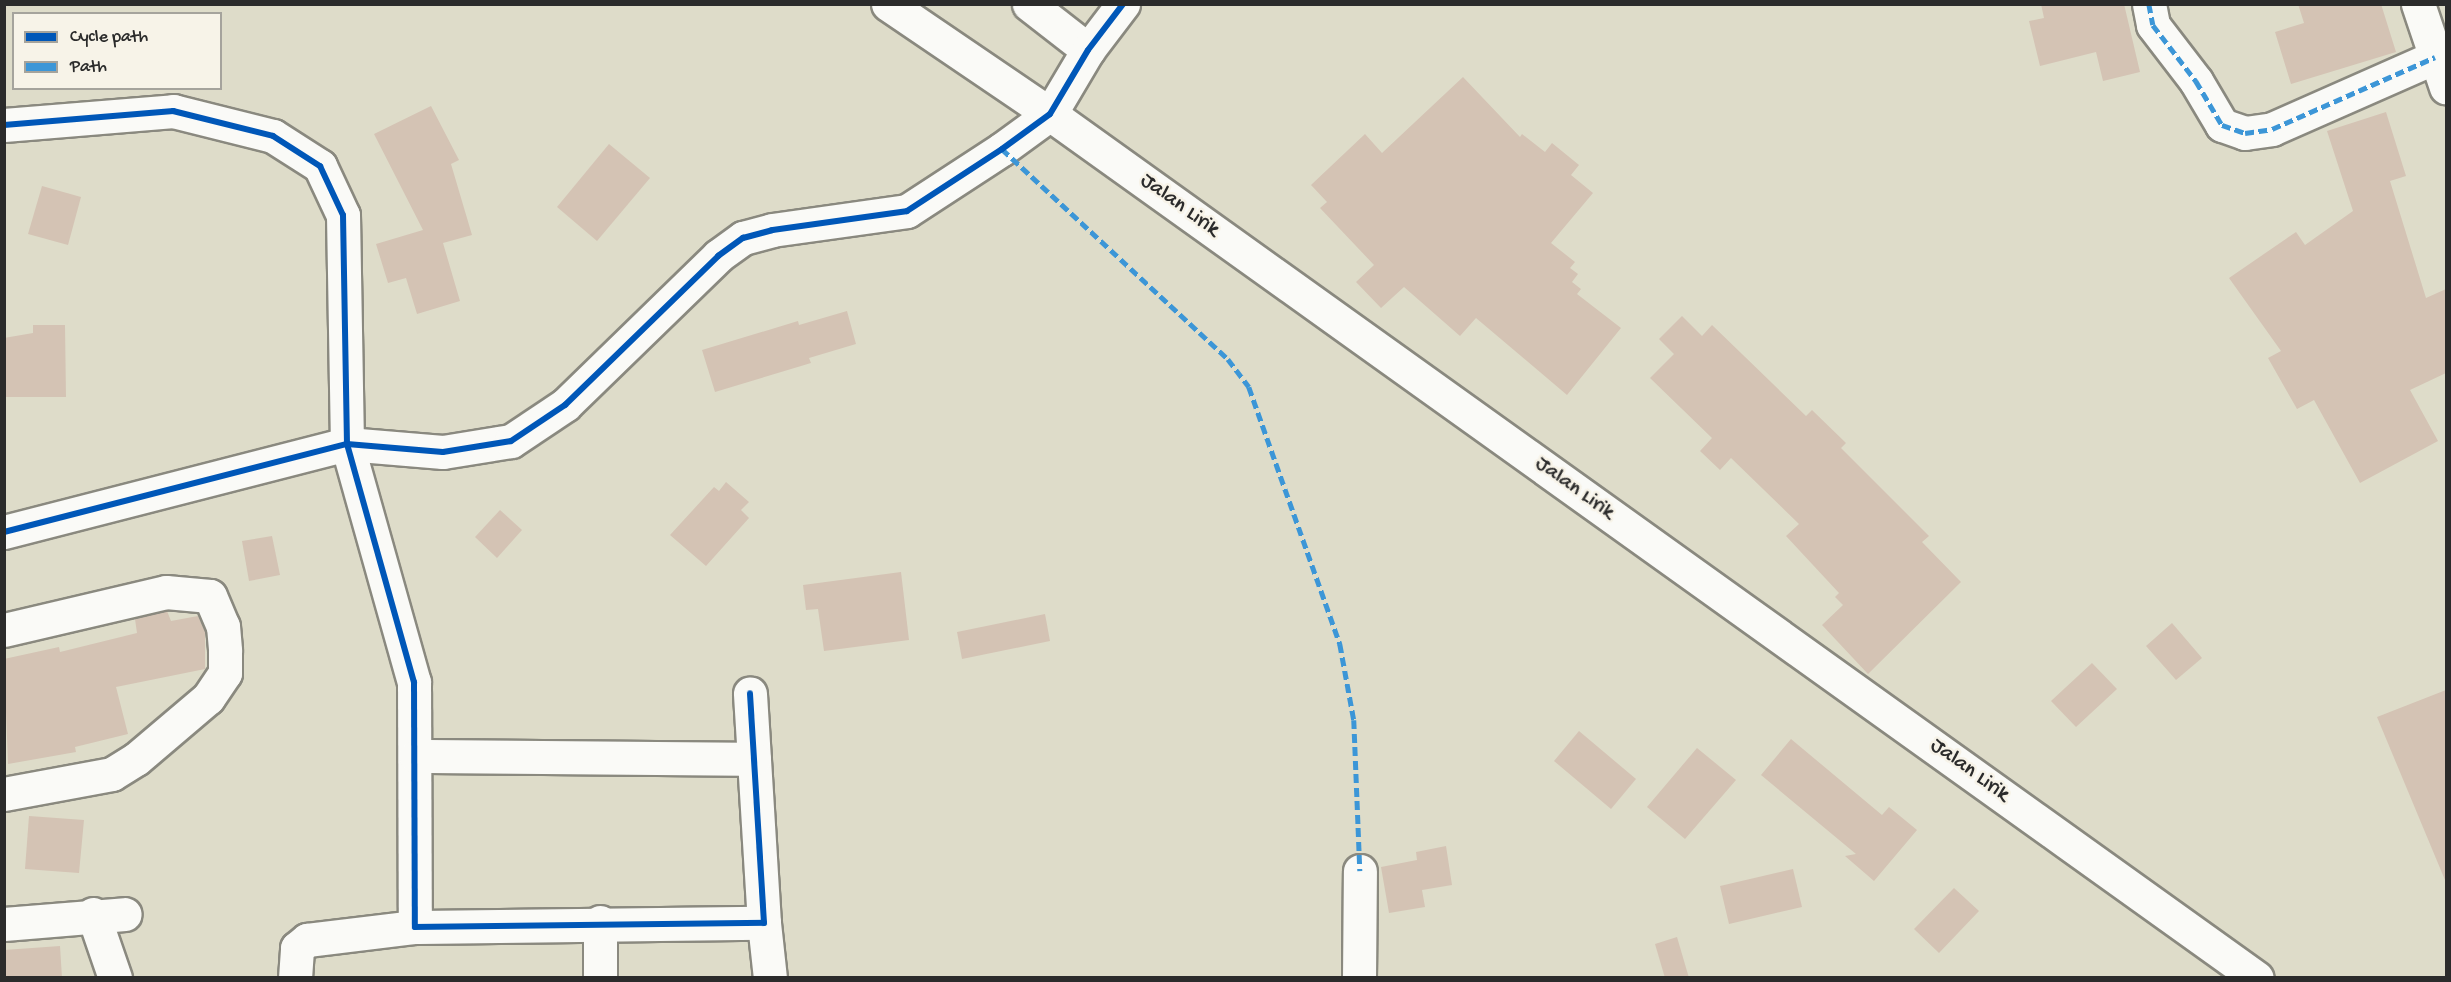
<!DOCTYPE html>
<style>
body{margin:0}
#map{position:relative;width:2451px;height:982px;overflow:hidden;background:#dedcc9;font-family:"Gochi Hand",sans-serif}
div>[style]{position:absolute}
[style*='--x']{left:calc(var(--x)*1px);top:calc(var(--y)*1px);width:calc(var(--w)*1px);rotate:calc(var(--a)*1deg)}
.building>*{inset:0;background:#d4c3b4}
.roads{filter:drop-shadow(2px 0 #8a897f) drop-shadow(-2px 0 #8a897f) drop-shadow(0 2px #8a897f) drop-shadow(0 -2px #8a897f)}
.street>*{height:33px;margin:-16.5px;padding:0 16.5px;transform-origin:16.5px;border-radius:16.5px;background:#fafaf7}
.secondary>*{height:33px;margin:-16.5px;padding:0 16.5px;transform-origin:16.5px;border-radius:16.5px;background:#fafaf7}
.highway>*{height:33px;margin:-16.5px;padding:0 16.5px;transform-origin:16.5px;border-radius:16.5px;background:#fafaf7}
.quiet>*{height:4.5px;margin-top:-2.25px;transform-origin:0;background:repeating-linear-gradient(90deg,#3c96d7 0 9px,transparent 0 13.5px)}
.cycleway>*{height:6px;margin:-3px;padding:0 3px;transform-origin:3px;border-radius:3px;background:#0057b8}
span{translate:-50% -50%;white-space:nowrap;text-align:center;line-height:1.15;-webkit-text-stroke:5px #f7f3e8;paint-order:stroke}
.street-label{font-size:22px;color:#2b2b2b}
.frame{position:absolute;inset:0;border:6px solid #2b2b2b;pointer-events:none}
.legend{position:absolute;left:12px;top:12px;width:210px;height:78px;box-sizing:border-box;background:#f7f3e8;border:2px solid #a5a39c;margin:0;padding:8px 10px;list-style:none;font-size:18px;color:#2b2b2b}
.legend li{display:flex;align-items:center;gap:12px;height:30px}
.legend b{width:30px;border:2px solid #a5a39c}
</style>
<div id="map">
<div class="building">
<i style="clip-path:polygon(2041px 4px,2124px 4px,2140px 72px,2103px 81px,2096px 52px,2040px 66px,2029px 21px,2044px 18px)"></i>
<i style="clip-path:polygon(2298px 4px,2381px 4px,2396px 52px,2291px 84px,2275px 32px,2304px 23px)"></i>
<i style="clip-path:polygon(1463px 77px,1520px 137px,1522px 134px,1545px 152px,1552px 143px,1579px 165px,1571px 175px,1593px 193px,1551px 243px,1575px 262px,1570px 268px,1578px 274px,1572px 282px,1581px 289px,1577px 294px,1621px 328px,1567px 395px,1476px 318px,1460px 336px,1404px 287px,1381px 308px,1356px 282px,1374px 265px,1320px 208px,1327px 202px,1311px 185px,1365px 134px,1382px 153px)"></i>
<i style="clip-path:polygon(431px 106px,459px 160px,451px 164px,472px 235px,443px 243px,460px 301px,417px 314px,406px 278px,388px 283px,376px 244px,423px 230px,374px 134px)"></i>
<i style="clip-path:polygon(2386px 112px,2406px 176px,2390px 181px,2426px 298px,2446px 289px,2446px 373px,2410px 390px,2438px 441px,2360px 483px,2314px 400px,2297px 409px,2268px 358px,2281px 351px,2229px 278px,2296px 232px,2305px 245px,2353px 211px,2327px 131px)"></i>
<i style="clip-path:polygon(609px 144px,650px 178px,597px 241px,557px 207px)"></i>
<i style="clip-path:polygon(42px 186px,81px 197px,68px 245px,28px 234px)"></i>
<i style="clip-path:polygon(847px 311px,856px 344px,809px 358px,811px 363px,715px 392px,702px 350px,798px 321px,799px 325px)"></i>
<i style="clip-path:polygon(1682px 316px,1702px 336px,1712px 325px,1806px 416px,1812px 410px,1846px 443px,1841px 448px,1929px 536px,1922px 542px,1961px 582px,1868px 674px,1822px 625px,1843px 605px,1835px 597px,1839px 593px,1786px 536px,1799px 524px,1731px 458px,1720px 470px,1700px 451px,1712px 438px,1650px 378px,1674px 354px,1659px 339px)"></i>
<i style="clip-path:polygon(33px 325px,65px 325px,66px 397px,4px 397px,4px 338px,33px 333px)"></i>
<i style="clip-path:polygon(726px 482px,749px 502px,741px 510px,749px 518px,706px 566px,670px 535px,714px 487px,719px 491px)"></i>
<i style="clip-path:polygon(500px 510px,522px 530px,497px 558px,475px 537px)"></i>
<i style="clip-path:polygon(272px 536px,280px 575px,249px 581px,242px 541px)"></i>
<i style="clip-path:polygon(901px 572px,909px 640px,824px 651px,818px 609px,806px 610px,803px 585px)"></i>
<i style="clip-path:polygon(167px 611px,171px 621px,198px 616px,205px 631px,205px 669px,116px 687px,128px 734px,75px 747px,76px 752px,8px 764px,4px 659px,59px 647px,60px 652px,137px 633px,135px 619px)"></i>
<i style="clip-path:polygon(1045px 614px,1050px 641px,962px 659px,957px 632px)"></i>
<i style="clip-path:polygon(2172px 623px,2202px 658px,2176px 680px,2146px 646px)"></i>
<i style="clip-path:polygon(2092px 663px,2117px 689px,2076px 727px,2051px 701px)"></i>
<i style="clip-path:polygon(2446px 690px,2446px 880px,2445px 880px,2377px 717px)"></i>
<i style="clip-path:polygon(1579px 731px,1636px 779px,1611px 809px,1554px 761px)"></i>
<i style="clip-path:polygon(1791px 739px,1882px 815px,1889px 807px,1917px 830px,1874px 881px,1845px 856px,1856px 854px,1761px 775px)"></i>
<i style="clip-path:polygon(1697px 748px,1736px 780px,1685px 839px,1647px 807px)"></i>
<i style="clip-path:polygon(29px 816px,84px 820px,79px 873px,25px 869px)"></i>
<i style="clip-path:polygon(1446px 846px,1452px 885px,1422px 890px,1425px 907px,1389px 913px,1381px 867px,1417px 860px,1416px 852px)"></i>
<i style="clip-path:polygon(1793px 869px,1802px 907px,1729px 924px,1720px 886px)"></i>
<i style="clip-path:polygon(1954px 888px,1979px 911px,1939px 953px,1914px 929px)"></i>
<i style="clip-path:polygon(1677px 937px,1689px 978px,1665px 978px,1655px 944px)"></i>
<i style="clip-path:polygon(60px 946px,62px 978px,4px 978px,4px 950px)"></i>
</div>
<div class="roads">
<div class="street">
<i style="--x:1029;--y:4;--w:75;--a:37.9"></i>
<i style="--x:2149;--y:4;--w:21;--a:79"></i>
<i style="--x:2153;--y:25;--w:71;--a:52.5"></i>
<i style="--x:2196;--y:81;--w:51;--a:59.4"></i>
<i style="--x:2222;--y:125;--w:24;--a:19"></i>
<i style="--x:2245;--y:133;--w:27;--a:-8"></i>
<i style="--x:2272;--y:129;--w:178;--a:-23.8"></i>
<i style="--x:4;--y:125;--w:170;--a:-4.7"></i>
<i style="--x:173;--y:111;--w:103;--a:14"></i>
<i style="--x:273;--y:136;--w:56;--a:32.6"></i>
<i style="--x:320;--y:166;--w:54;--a:64.9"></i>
<i style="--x:343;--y:215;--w:229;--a:89"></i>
<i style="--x:347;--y:444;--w:247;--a:74.3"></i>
<i style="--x:414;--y:682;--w:245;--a:89.8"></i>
<i style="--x:415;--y:927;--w:349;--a:-0.7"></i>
<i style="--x:764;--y:923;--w:230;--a:-93.5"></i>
<i style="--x:4;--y:532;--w:354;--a:-14.4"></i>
<i style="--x:347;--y:444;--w:96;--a:4.8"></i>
<i style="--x:443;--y:452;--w:69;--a:-9.2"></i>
<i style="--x:511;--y:441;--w:65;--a:-33.7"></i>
<i style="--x:565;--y:405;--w:214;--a:-44.2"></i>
<i style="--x:718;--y:256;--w:31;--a:-36"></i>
<i style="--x:743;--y:238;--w:30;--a:-15"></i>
<i style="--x:772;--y:230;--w:136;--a:-8"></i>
<i style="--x:907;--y:211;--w:113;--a:-33.1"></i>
<i style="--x:1002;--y:149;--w:59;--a:-36.1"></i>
<i style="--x:1050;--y:114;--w:74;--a:-59.3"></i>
<i style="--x:1088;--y:50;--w:58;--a:-52.7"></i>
<i style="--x:4;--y:630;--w:166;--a:-13.2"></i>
<i style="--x:166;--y:592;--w:44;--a:5.2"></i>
<i style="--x:210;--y:596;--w:33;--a:67"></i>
<i style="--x:223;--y:626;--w:25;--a:85"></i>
<i style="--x:225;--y:651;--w:22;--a:90"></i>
<i style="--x:225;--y:673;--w:30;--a:124"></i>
<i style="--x:208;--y:698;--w:94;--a:139.7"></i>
<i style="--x:136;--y:759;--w:28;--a:148"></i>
<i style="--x:112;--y:774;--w:110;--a:169.5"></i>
<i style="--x:416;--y:756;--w:338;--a:0.5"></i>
<i style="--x:93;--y:914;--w:68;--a:71"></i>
<i style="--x:600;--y:922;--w:56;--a:90"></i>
<i style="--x:764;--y:923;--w:55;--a:83.8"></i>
<i style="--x:4;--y:924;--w:121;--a:-4.7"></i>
<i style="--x:295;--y:978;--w:30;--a:-86"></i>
<i style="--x:297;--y:948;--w:13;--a:-39"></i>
<i style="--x:307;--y:940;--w:109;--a:-6.9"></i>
<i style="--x:1359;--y:978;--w:107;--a:-89.5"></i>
</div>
<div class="secondary">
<i style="--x:888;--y:4;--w:196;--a:34.2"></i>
<i style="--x:1050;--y:114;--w:1484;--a:35.6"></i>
</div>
<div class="highway">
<i style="--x:2418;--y:4;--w:88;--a:71.4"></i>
</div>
</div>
<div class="quiet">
<i style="--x:2149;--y:4;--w:21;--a:79"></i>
<i style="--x:2153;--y:25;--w:71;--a:52.5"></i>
<i style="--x:2196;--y:81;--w:51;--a:59.4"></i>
<i style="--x:2222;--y:125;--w:24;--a:19"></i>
<i style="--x:2245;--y:133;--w:27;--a:-8"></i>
<i style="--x:2272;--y:129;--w:178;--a:-23.8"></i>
<i style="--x:1002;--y:149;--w:309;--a:42.9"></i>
<i style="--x:1228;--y:359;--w:35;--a:53"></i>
<i style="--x:1249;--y:387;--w:273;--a:70.5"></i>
<i style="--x:1340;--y:644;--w:77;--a:79.6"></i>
<i style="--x:1354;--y:720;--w:151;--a:87.7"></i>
</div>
<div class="cycleway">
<i style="--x:4;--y:125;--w:170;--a:-4.7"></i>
<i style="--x:173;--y:111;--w:103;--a:14"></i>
<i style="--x:273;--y:136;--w:56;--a:32.6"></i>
<i style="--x:320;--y:166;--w:54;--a:64.9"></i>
<i style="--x:343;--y:215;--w:229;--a:89"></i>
<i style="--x:347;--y:444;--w:247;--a:74.3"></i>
<i style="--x:414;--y:682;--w:245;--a:89.8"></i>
<i style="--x:415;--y:927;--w:349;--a:-0.7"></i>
<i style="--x:764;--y:923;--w:230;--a:-93.5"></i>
<i style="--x:4;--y:532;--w:354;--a:-14.4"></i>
<i style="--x:347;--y:444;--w:96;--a:4.8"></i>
<i style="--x:443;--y:452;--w:69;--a:-9.2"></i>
<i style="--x:511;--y:441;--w:65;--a:-33.7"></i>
<i style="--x:565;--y:405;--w:214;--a:-44.2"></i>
<i style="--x:718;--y:256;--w:31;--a:-36"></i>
<i style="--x:743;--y:238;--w:30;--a:-15"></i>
<i style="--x:772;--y:230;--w:136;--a:-8"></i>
<i style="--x:907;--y:211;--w:113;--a:-33.1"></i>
<i style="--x:1002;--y:149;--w:59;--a:-36.1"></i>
<i style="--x:1050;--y:114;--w:74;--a:-59.3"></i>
<i style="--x:1088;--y:50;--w:58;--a:-52.7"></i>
</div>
<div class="street-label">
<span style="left:1179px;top:206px;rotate:36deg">Jalan Lirik</span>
<span style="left:1574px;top:489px;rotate:36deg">Jalan Lirik</span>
<span style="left:1969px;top:771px;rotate:36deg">Jalan Lirik</span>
</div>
<div class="frame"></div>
<ul class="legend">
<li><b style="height:8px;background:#0057b8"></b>Cycle path</li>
<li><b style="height:8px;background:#3c96d7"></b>Path</li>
</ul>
</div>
